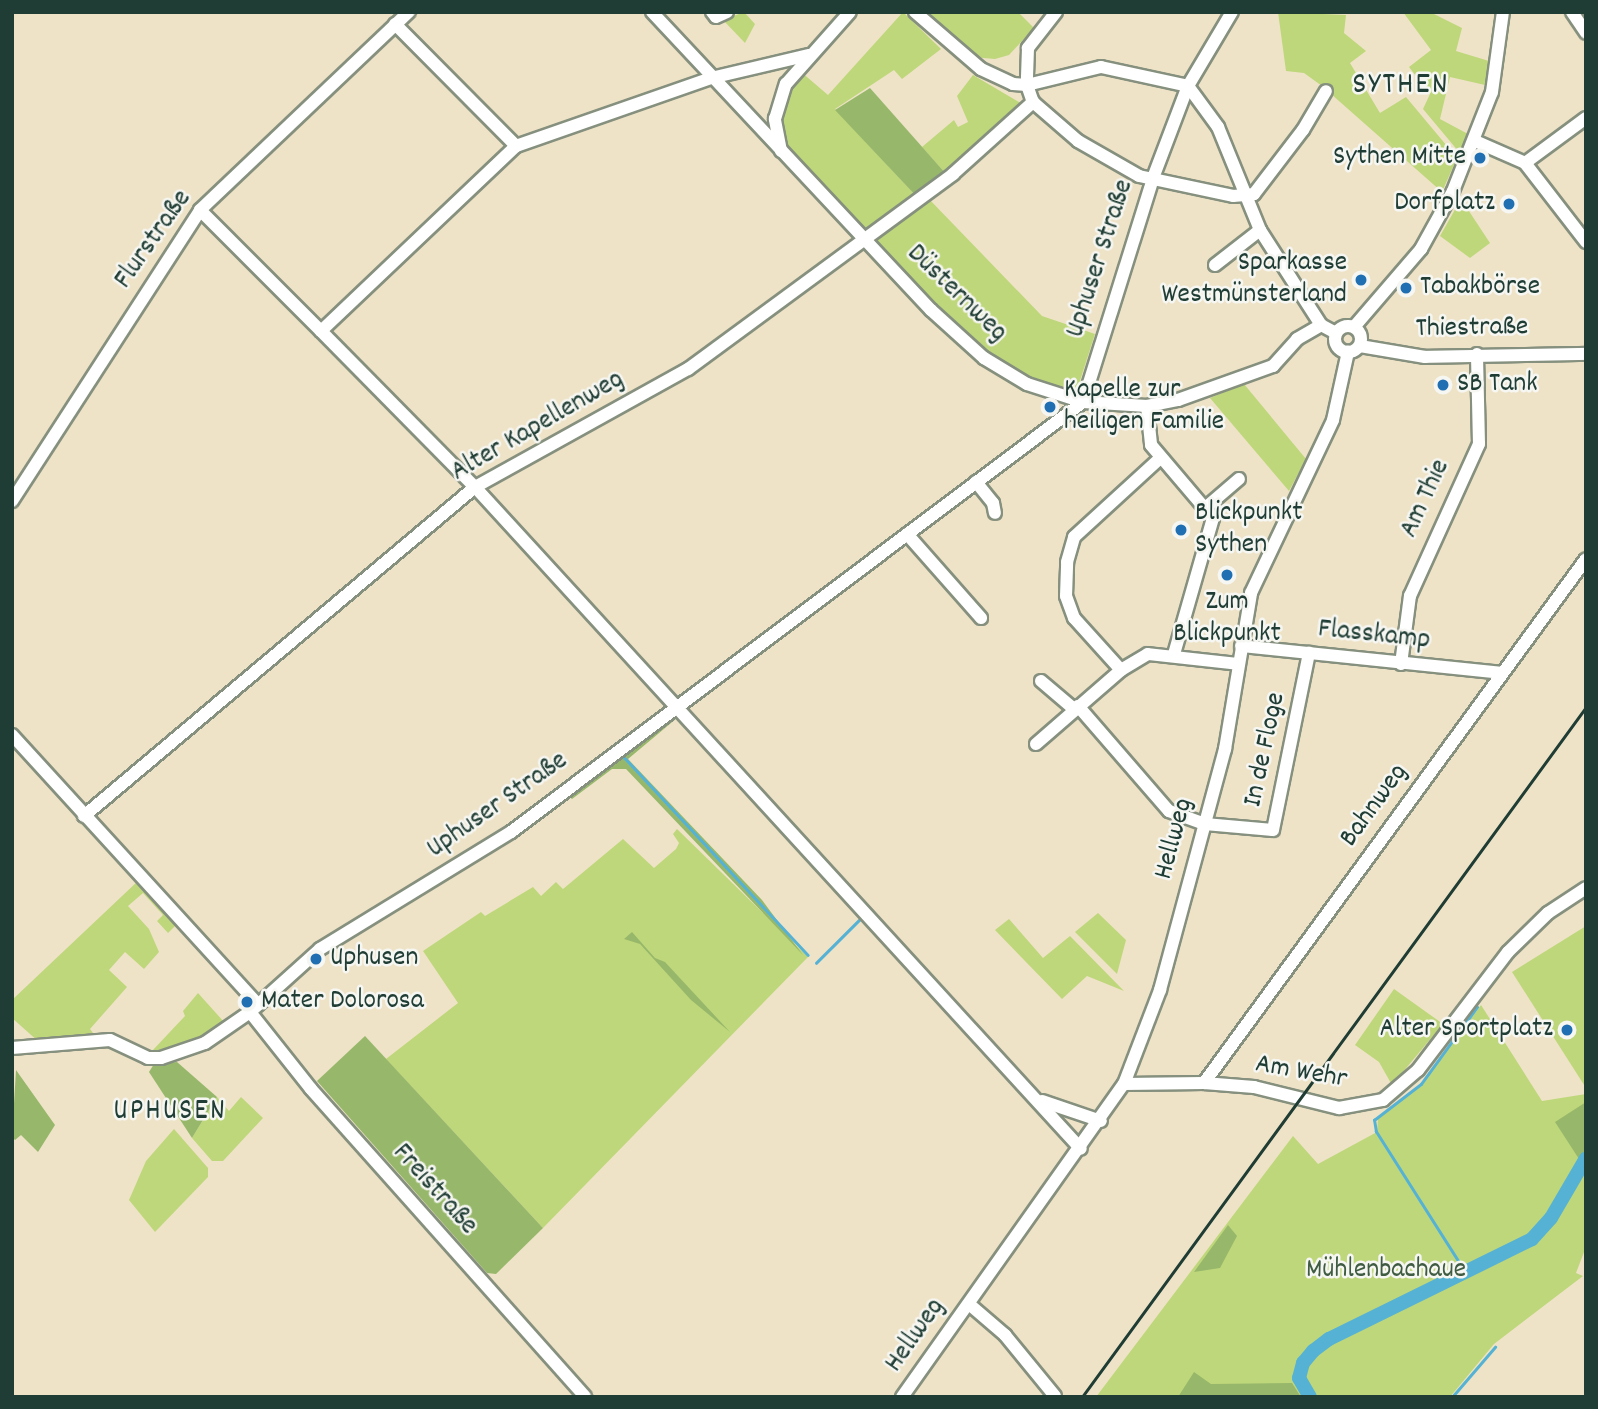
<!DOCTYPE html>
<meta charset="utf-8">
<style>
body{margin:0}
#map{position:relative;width:1598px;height:1409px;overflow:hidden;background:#eee3c7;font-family:Dekko,sans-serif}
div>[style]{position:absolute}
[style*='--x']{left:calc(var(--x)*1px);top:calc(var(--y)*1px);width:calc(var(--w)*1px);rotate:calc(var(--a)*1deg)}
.green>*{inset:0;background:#bfd77b}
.forest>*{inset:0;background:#97b86b}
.stream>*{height:2.5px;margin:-1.25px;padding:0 1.25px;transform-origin:1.25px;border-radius:1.25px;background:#56b2d4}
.river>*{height:14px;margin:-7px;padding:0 7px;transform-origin:7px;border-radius:7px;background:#56b2d4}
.roads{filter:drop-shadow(2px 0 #86907e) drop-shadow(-2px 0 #86907e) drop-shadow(0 2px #86907e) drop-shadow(0 -2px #86907e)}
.minor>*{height:12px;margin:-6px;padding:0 6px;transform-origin:6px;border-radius:6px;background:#fff}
.minor>.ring{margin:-6px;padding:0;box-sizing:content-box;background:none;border:12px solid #fff;border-radius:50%}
.rail>*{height:2.5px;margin:-1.25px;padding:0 1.25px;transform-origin:1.25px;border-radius:1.25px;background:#1f3d34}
.dots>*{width:19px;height:19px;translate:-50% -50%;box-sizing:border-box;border:4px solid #f6f6f2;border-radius:50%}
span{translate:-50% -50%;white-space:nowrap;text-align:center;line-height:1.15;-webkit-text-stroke:5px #f6f6f2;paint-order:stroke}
.poi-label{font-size:28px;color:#1f3d34}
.right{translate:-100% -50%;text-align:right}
.left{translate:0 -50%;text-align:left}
.street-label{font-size:28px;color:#1f3d34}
.park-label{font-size:28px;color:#3f5c42}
.neighbourhood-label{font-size:30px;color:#1f3d34;letter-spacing:2px}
.quarter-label{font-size:32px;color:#1f3d34;letter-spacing:2px}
.frame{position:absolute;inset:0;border:14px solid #1f3d34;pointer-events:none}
</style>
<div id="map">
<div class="green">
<i style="clip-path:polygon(744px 12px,755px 24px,745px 43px,723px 20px)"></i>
<i style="clip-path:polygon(903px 12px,941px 49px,902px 79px,894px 70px,835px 109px,917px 197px,870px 232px,862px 232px,791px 155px,780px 131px,782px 104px,800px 71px,828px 95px)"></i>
<i style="clip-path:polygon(1018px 12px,1034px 28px,1009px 55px,995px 59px,972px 57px,926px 13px)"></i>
<i style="clip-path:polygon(1278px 12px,1346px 15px,1344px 33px,1366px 51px,1350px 63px,1380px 113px,1406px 97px,1457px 158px,1442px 192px,1322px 86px,1304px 73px,1286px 71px)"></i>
<i style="clip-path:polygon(1403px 12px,1430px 12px,1462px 28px,1456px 51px,1489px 61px,1485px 85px,1450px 77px,1440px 119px,1468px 134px,1459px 152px,1423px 109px,1430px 94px,1409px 67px,1431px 50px)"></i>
<i style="clip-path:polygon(973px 75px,1024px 105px,947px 175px,922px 147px,954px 120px,958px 127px,968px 122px,957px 96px)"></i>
<i style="clip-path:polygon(928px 198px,1042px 316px,1095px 334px,1077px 390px,1069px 395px,1017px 375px,957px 332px,874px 244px,874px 237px)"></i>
<i style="clip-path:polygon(1461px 199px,1490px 243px,1470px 258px,1440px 236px)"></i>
<i style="clip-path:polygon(1244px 384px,1306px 459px,1289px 491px,1210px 398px)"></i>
<i style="clip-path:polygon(677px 829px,808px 957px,543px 1228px,386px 1059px,458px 1003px,423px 951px,481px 912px,485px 916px,533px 887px,541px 896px,556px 882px,563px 889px,623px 839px,654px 868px,676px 849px,679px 843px,673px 834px)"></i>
<i style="clip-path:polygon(139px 880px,178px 923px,168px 933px,157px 921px,163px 915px,143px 893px,128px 906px,149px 929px,159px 952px,144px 969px,125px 952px,109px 970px,127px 987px,90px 1029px,93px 1033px,39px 1042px,12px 1018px,12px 1000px)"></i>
<i style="clip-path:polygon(1098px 913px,1126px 940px,1117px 974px,1075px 932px)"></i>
<i style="clip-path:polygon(1009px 919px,1043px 958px,1070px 936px,1124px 991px,1087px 976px,1062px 999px,995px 930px)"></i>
<i style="clip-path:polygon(1586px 926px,1586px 1088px,1512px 972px)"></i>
<i style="clip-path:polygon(1394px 989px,1443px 1024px,1392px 1085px,1379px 1062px,1355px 1045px)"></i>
<i style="clip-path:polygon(198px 993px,224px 1022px,189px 1045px,152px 1051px,185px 1016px,183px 1011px)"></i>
<i style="clip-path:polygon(1481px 1005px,1542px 1101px,1586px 1094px,1586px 1247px,1576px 1273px,1583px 1276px,1494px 1344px,1450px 1397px,1096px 1397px,1293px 1136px,1318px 1164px,1377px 1132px,1378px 1117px,1422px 1083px)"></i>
<i style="clip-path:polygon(217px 1097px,229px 1111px,241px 1097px,263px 1118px,223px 1161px,212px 1161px,192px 1138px)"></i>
<i style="clip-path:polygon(174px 1129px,208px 1168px,208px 1177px,155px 1232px,129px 1200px,146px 1161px)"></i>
</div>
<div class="forest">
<i style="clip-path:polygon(870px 88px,947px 175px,917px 197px,835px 110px)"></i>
<i style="clip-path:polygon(675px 715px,677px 718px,628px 759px,762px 900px,803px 955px,626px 769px,612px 769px,572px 799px,567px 794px)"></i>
<i style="clip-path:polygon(632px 932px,655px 958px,665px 962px,730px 1032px,691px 1000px,640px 944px,624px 939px)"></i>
<i style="clip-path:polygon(365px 1036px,543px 1228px,496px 1274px,487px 1273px,317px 1081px)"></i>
<i style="clip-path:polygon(177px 1062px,217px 1097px,192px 1138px,149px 1072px,154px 1064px)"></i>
<i style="clip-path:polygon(16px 1070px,55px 1125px,38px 1152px,21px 1135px,15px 1140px,12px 1137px)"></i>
<i style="clip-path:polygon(1586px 1102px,1586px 1150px,1579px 1159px,1555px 1122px)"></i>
<i style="clip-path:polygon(1228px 1225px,1237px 1236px,1220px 1268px,1194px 1272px)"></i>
<i style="clip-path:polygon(1194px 1372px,1211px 1384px,1292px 1383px,1301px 1397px,1178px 1397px)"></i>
</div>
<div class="stream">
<i style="--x:624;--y:757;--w:270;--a:47.1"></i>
<i style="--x:816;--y:963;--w:65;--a:-45"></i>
<i style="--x:1063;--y:1139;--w:11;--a:49"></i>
<i style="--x:1465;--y:1272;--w:166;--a:-122.4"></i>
<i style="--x:1376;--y:1132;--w:12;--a:-99"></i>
<i style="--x:1374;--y:1120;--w:59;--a:-37.5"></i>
<i style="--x:1421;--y:1084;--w:95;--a:-54"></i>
<i style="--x:1452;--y:1397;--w:66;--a:-49.3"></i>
</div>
<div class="river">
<i style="--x:1310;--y:1397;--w:22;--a:-120"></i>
<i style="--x:1299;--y:1378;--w:16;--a:-75"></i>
<i style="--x:1303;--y:1363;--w:16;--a:-50"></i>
<i style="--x:1313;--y:1351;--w:20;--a:-37"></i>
<i style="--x:1329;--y:1339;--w:226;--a:-26.2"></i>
<i style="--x:1532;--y:1239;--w:28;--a:-48"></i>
<i style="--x:1551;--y:1218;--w:69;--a:-59.7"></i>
</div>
<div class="roads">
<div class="minor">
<i style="--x:652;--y:12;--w:408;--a:46.9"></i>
<i style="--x:931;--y:310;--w:72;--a:42.2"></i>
<i style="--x:984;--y:358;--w:50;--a:31.2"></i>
<i style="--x:1027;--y:384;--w:59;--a:17.8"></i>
<i style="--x:1083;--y:402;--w:64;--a:3.6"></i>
<i style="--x:1147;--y:406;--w:32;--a:-11"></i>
<i style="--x:1178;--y:400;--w:101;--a:-19.7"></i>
<i style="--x:1273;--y:366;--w:36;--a:-48"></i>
<i style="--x:1297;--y:339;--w:28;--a:-30"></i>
<i style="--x:712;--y:12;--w:6;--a:51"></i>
<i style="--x:716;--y:17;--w:12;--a:-24"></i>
<i style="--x:915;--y:12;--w:87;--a:40.8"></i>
<i style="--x:981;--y:69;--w:35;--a:25"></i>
<i style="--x:1013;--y:84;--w:14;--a:4"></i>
<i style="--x:1027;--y:85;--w:76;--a:-13.7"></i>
<i style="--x:1101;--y:67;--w:89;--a:12.3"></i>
<i style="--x:1188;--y:86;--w:51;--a:53.8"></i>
<i style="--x:1218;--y:127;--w:111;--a:67.8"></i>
<i style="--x:1260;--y:230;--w:113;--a:57.3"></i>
<i style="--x:1321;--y:325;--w:17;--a:28"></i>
<i style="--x:1056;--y:12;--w:46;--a:127.9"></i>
<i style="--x:1028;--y:48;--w:37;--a:92"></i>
<i style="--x:1027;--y:85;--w:18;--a:71"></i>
<i style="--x:1033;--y:102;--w:60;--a:40.9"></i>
<i style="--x:1078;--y:141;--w:70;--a:29.8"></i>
<i style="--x:1139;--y:176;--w:96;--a:12"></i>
<i style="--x:1233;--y:196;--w:21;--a:-5"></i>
<i style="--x:1254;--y:194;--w:81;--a:-52.6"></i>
<i style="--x:1303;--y:130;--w:45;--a:-59.5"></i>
<i style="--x:1572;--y:12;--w:25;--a:56"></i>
<i style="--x:395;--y:24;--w:172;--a:45.2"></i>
<i style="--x:516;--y:146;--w:207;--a:-19.2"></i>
<i style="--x:711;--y:78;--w:101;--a:-13.2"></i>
<i style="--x:1475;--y:141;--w:55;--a:23.7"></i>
<i style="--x:1525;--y:163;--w:100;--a:52.3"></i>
<i style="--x:781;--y:151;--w:33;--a:-101"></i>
<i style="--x:775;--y:119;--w:37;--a:-73"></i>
<i style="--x:786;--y:84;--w:96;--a:-48.4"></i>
<i style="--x:1525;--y:163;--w:76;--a:-36.4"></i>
<i style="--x:200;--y:210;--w:171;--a:45"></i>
<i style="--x:321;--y:331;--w:269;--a:-43.5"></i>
<i style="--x:1215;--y:265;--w:57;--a:-37.9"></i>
<i class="ring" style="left:1335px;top:326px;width:14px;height:14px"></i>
<i style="--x:1354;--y:327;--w:103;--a:-49.3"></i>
<i style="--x:1421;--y:249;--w:66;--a:-61.1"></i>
<i style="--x:1453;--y:191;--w:106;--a:-68.5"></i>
<i style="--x:1492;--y:92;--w:81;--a:-82.2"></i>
<i style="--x:321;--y:331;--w:219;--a:45.4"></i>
<i style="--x:475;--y:487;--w:897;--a:47.53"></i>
<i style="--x:1360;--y:346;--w:66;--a:9.6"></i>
<i style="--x:1425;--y:357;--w:161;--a:-1.1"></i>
<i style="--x:1147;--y:406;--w:39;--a:84"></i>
<i style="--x:1151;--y:445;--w:96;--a:49.7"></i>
<i style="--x:1213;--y:518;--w:141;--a:106"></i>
<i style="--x:976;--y:482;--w:27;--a:51"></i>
<i style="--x:993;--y:503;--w:10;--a:79"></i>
<i style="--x:12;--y:501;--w:346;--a:-57.1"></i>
<i style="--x:200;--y:210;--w:288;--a:-43.5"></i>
<i style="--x:1204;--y:509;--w:46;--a:-40.6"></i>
<i style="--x:907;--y:534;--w:112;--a:48.6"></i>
<i style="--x:1241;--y:646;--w:262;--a:5.9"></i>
<i style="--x:1401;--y:664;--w:69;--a:-82.5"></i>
<i style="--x:1410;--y:596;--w:167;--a:-65.6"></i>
<i style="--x:1479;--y:444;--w:90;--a:-91.3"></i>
<i style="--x:1121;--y:670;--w:70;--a:-132.1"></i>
<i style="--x:1074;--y:618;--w:23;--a:-110"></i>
<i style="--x:1066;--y:596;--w:34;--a:-88"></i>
<i style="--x:1067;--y:562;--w:26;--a:-74"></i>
<i style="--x:1074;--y:537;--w:115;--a:-42.5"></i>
<i style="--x:1041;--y:681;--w:43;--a:40.3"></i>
<i style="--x:1078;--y:706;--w:139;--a:49.1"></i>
<i style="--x:1169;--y:811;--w:38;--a:20"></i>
<i style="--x:1205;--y:824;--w:68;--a:5"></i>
<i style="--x:1273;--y:830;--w:181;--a:-78.5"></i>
<i style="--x:12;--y:735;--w:365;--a:47.6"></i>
<i style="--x:1036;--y:744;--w:113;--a:-41"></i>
<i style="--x:1121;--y:670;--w:31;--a:-31"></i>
<i style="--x:1148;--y:654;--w:91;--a:6.3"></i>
<i style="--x:84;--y:816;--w:511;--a:-40.08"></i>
<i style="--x:475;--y:487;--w:244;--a:-29"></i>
<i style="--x:688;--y:369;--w:329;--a:-36.3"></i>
<i style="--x:953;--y:174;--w:108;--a:-42"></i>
<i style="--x:250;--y:1012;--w:98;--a:51.6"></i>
<i style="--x:311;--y:1089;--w:412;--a:48.3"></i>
<i style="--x:12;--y:1048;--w:98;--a:-4.7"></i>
<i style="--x:110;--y:1040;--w:42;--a:25.3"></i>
<i style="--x:148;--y:1058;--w:13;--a:0"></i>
<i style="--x:161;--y:1058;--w:46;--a:-18.8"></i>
<i style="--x:205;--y:1043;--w:55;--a:-34.6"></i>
<i style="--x:250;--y:1012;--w:94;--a:-42"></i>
<i style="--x:320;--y:949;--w:224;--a:-31.5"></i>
<i style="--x:511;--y:832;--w:716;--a:-36.93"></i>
<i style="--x:1083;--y:402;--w:235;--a:-72.6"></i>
<i style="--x:1153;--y:178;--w:98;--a:-69.2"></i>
<i style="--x:1188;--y:86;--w:86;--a:-59.3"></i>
<i style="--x:1204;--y:1083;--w:648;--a:-53.91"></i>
<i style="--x:1124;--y:1084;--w:80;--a:-0.7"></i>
<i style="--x:1204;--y:1083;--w:50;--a:4.6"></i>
<i style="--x:1254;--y:1087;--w:88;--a:13.9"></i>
<i style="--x:1339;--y:1108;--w:45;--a:-10.3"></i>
<i style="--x:1383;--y:1100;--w:46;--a:-40.6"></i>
<i style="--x:1418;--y:1070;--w:148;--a:-52.7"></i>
<i style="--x:1508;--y:952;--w:56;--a:-44.3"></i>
<i style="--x:1548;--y:913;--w:45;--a:-33.3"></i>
<i style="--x:1042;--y:1101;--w:62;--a:18.7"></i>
<i style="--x:969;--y:1304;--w:48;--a:40.7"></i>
<i style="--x:1005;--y:1335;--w:79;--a:50.7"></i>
<i style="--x:902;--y:1397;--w:384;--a:-54.7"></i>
<i style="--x:1124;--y:1084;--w:101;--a:-69"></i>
<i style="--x:1160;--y:990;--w:250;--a:-74.9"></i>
<i style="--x:1225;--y:749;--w:158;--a:-80.5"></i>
<i style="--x:1251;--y:593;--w:191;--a:-64.6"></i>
<i style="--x:1333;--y:420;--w:70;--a:-77.6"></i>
</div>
</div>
<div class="rail">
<i style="--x:1082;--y:1397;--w:854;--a:-53.85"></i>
</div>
<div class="dots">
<i style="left:1480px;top:158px;background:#1f6fb2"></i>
<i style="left:1509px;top:204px;background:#1f6fb2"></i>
<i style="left:1361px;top:280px;background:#1f6fb2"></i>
<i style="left:1406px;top:288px;background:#1f6fb2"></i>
<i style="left:1443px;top:385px;background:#1f6fb2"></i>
<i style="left:1050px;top:407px;background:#1f6fb2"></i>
<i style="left:1181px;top:530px;background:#1f6fb2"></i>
<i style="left:1227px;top:575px;background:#1f6fb2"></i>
<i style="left:316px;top:959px;background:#1f6fb2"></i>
<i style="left:247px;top:1002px;background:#1f6fb2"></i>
<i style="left:1567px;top:1030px;background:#1f6fb2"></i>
</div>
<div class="poi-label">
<span class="right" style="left:1466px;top:158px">Sythen Mitte</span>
<span class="right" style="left:1495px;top:204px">Dorfplatz</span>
<span class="right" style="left:1347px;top:280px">Sparkasse<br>Westmünsterland</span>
<span class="left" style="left:1420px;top:288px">Tabakbörse</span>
<span class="left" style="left:1457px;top:385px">SB Tank</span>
<span class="left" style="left:1064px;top:407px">Kapelle zur<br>heiligen Familie</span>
<span class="left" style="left:1195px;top:530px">Blickpunkt<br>Sythen</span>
<span style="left:1227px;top:619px">Zum<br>Blickpunkt</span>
<span class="left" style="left:330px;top:959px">Uphusen</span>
<span class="left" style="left:261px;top:1002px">Mater Dolorosa</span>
<span class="right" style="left:1553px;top:1030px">Alter Sportplatz</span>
</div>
<div class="street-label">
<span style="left:154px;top:240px;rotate:-55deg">Flurstraße</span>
<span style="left:1101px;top:259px;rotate:-72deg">Uphuser Straße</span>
<span style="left:956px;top:294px;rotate:44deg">Düsternweg</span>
<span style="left:1472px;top:329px;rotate:-1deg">Thiestraße</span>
<span style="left:538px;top:427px;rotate:-30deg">Alter Kapellenweg</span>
<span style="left:1426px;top:499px;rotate:-65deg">Am Thie</span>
<span style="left:1374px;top:636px;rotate:6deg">Flasskamp</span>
<span style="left:1266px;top:750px;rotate:-78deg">In de Floge</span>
<span style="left:498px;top:806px;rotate:-35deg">Uphuser Straße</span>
<span style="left:1375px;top:806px;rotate:-54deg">Bahnweg</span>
<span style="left:1175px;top:839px;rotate:-75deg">Hellweg</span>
<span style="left:1301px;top:1073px;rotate:10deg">Am Wehr</span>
<span style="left:434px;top:1190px;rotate:48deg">Freistraße</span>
<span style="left:916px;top:1336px;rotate:-55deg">Hellweg</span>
</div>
<div class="park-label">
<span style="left:1386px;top:1271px">Mühlenbachaue</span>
</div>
<div class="neighbourhood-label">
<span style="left:170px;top:1113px">UPHUSEN</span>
</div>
<div class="quarter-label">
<span style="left:1401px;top:86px">SYTHEN</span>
</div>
<div class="frame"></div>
</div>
